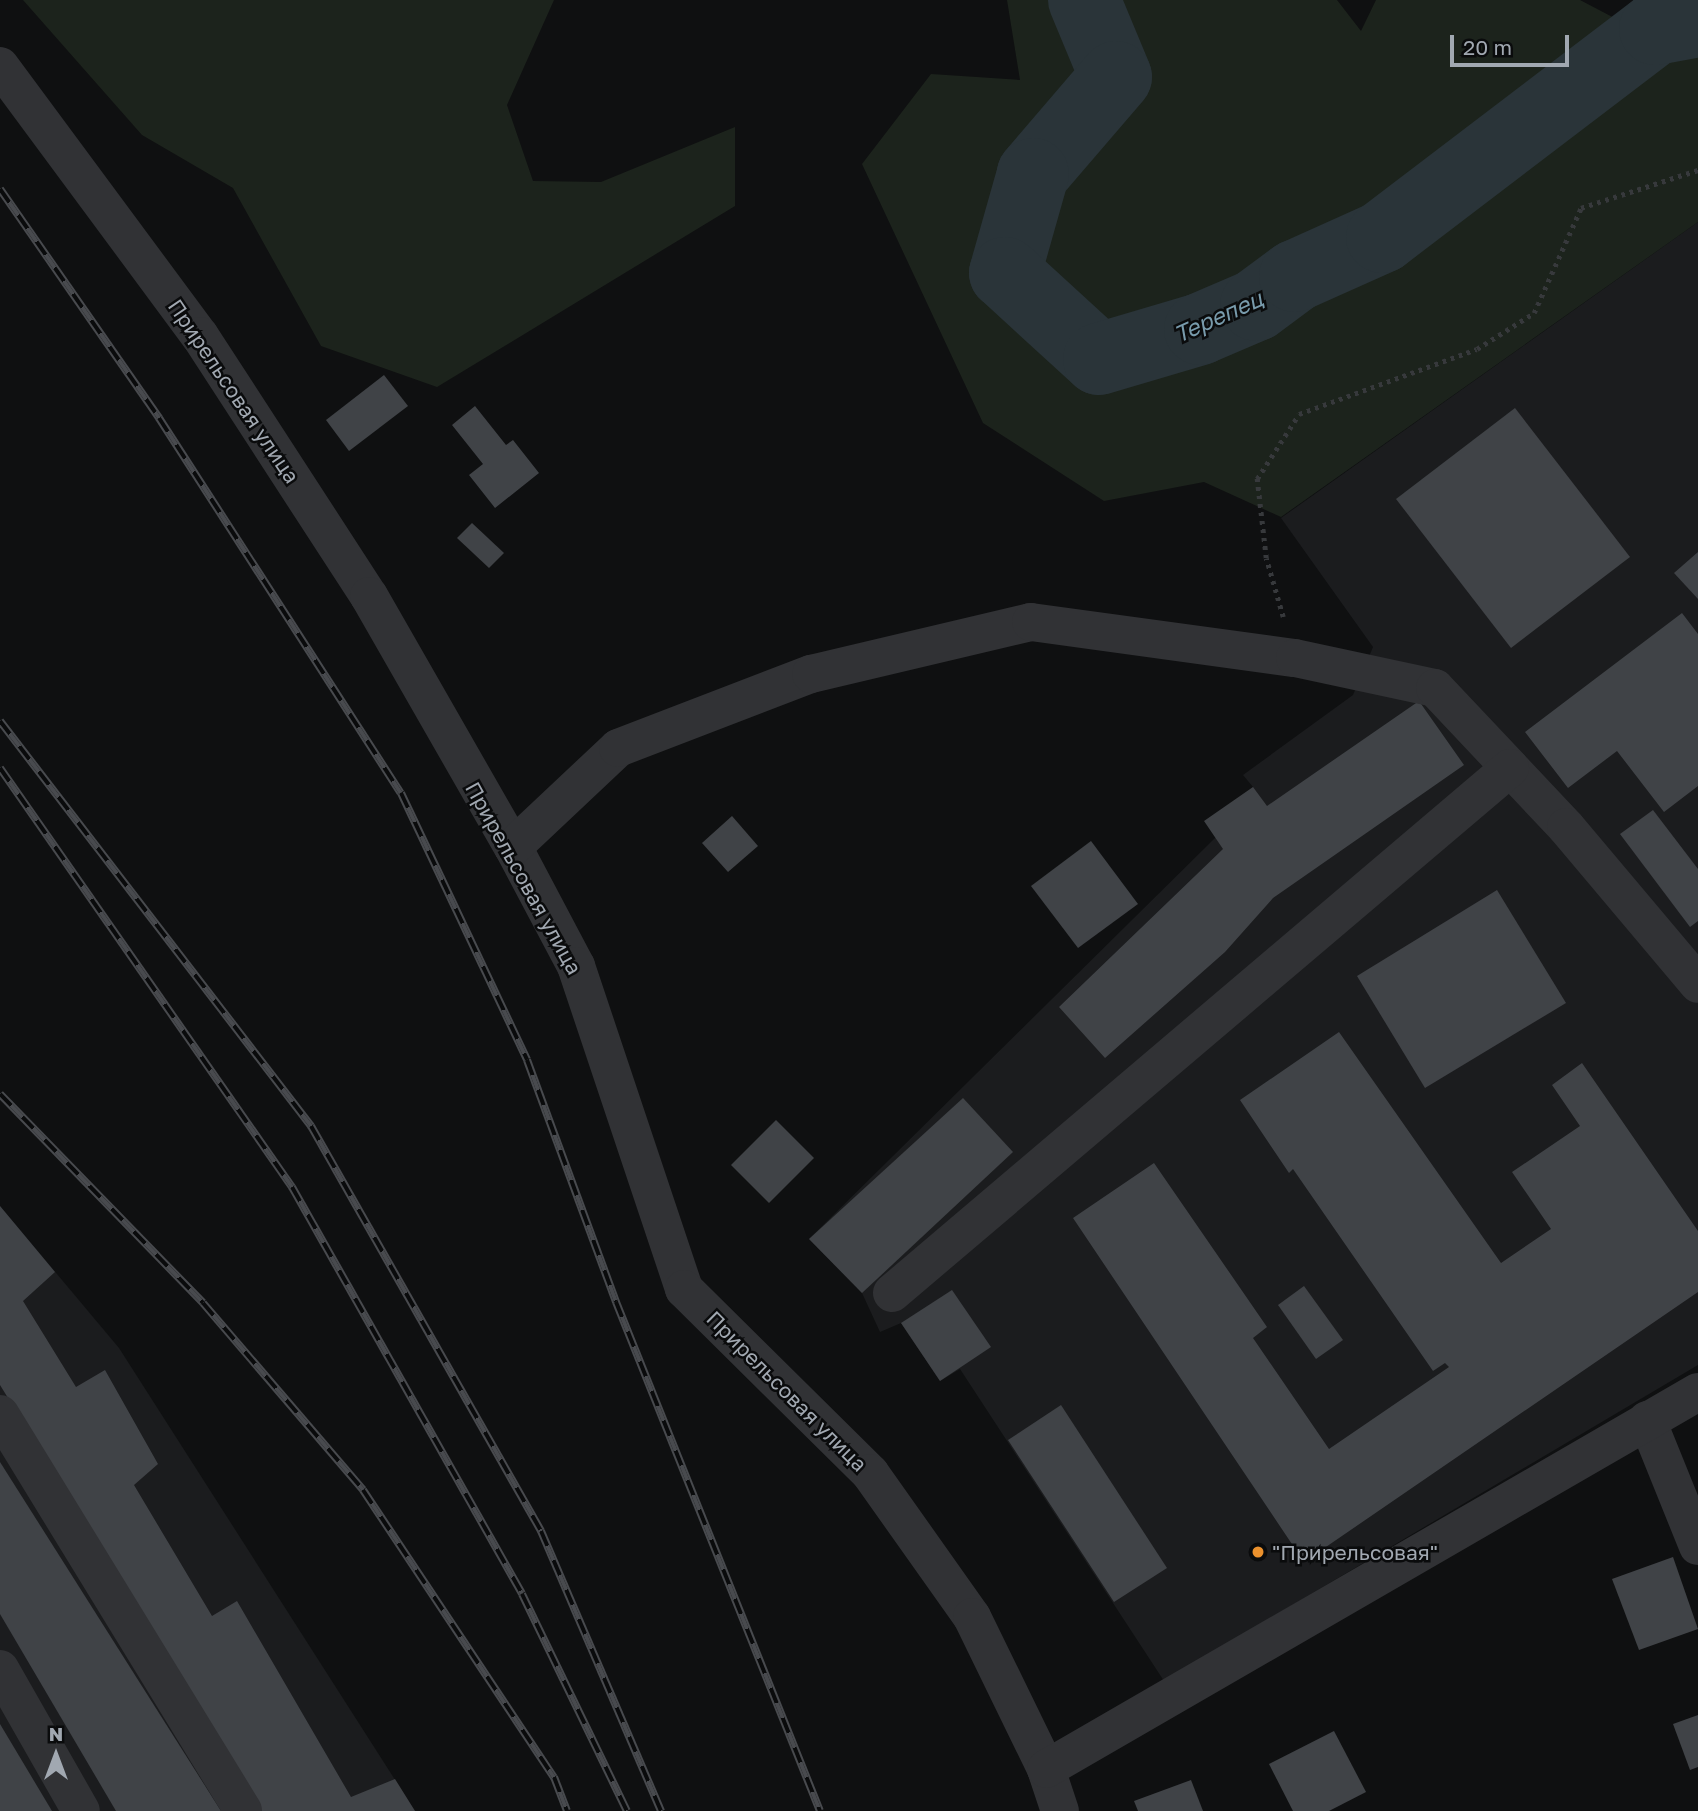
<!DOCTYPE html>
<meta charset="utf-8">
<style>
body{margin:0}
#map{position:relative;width:1698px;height:1811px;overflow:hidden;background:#0f1011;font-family:"Golos Text",sans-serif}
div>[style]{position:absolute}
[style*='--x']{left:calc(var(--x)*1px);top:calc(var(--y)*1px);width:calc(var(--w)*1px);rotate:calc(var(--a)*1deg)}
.built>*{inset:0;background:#1b1c1e}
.green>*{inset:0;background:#1c231c}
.river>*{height:72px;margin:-36px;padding:0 36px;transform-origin:36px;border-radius:36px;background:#2a3439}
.building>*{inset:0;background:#404347}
.path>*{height:4.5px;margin-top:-2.25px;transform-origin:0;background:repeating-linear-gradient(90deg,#37393c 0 3.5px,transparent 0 8.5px)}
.minor>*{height:38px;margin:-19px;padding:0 19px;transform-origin:19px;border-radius:19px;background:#313235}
.rail>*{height:8px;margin-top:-4px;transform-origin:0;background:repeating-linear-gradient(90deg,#0a0b0c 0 16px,#484a4e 0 32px);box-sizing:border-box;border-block:2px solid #484a4e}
.dots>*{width:19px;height:19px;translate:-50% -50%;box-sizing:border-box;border:4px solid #0a0b0c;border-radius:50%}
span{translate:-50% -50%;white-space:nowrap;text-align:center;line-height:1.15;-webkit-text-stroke:5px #0a0b0c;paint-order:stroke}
.street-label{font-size:21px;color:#a1a8b1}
.poi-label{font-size:21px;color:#a1a8b1}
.left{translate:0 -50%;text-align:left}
.water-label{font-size:23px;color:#789bac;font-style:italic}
.north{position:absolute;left:21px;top:1720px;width:70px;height:70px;-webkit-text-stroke:5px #0a0b0c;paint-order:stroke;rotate:0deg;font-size:19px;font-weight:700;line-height:28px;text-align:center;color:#a1a8b1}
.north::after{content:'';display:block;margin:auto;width:24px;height:32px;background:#a1a8b1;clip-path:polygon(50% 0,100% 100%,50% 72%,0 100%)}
.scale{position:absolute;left:1450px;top:35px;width:119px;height:32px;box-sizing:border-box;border:4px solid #a1a8b1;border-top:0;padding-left:9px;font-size:21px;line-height:24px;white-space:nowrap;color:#a1a8b1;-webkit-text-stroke:5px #0a0b0c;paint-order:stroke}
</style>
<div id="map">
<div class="built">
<i style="clip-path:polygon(1698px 222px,1698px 1365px,1164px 1681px,960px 1369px,940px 1381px,901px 1323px,880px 1332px,862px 1293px,809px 1239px,1215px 838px,1253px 787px,1243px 775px,1353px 695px,1373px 647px,1281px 518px)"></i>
<i style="clip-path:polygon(0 1206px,119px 1348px,415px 1811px,0 1811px)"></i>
</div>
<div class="green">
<i style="clip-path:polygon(23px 0,554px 0,507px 105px,533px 181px,601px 182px,735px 127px,735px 206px,437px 387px,321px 346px,233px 188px,142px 135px)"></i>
<i style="clip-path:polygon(1007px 0,1337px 0,1361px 31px,1376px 0,1580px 0,1622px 22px,1638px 0,1698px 0,1698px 222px,1281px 517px,1204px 482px,1104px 501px,983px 423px,862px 164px,931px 74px,1020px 80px)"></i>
</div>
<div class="river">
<i style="--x:1084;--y:0;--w:83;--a:67.4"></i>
<i style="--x:1116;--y:77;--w:128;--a:130.6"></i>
<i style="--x:1033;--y:174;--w:103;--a:105.8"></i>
<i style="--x:1005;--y:273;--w:127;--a:42.5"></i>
<i style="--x:1099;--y:359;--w:105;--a:-16.5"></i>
<i style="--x:1200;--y:329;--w:61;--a:-23.2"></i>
<i style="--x:1256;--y:305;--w:49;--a:-36.6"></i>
<i style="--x:1295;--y:276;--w:95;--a:-24.1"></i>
<i style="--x:1382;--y:237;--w:343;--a:-37.3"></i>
<i style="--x:1655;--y:29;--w:44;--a:-10.5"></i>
</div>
<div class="building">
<i style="clip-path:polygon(384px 375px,408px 406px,349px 451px,326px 420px)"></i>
<i style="clip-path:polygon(475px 406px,506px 445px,513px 440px,539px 473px,495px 508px,469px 475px,483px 464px,452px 425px)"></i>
<i style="clip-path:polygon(1515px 408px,1630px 557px,1511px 648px,1396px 499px)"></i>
<i style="clip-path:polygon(472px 523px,504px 553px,489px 568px,457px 538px)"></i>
<i style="clip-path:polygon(1698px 552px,1698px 599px,1674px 573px)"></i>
<i style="clip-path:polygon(1682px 613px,1698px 634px,1698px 786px,1664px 812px,1617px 751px,1568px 788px,1525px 732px)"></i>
<i style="clip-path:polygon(1419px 701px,1464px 765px,1273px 898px,1225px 952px,1105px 1058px,1059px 1007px,1223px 849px,1204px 821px,1253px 787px,1267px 806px)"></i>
<i style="clip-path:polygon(1653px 810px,1698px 869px,1698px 921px,1690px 927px,1620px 834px)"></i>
<i style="clip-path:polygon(732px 816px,758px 846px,728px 872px,702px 843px)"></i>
<i style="clip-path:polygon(1091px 841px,1138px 904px,1078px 948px,1031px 886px)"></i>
<i style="clip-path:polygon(1497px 890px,1566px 1003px,1425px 1088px,1357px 976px)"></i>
<i style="clip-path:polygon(1339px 1032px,1501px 1263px,1551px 1229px,1512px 1172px,1580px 1126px,1552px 1085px,1582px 1063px,1698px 1231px,1698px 1292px,1304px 1562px,1073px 1218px,1154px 1163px,1267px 1327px,1253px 1338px,1329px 1449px,1449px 1367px,1445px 1363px,1433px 1371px,1293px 1169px,1289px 1173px,1240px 1100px)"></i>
<i style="clip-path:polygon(963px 1098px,1013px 1152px,862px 1293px,809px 1239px)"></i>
<i style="clip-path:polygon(776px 1120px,814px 1158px,769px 1203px,731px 1165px)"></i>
<i style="clip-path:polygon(0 1206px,55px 1272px,23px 1301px,76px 1387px,105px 1370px,158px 1464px,134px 1485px,212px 1616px,237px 1601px,351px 1797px,395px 1779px,415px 1811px,262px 1811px,0 1385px)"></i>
<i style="clip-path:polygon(1304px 1286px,1343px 1340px,1316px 1359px,1278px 1305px)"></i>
<i style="clip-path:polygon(952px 1290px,991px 1347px,940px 1381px,901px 1323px)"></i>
<i style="clip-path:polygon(1061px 1405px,1167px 1568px,1114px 1602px,1008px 1440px)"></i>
<i style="clip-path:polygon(0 1462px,221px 1811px,116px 1811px,0 1614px)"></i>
<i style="clip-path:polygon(1673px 1557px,1698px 1629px,1639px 1650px,1612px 1579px)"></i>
<i style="clip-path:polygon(1698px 1715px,1698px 1767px,1690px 1770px,1673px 1724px)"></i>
<i style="clip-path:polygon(0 1724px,52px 1811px,0 1811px)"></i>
<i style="clip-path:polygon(1334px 1731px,1366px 1792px,1329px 1811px,1293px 1811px,1269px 1764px)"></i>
<i style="clip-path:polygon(1191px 1780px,1203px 1811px,1138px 1811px,1134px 1801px)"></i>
</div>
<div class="path">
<i style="--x:1283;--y:617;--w:61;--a:-106.1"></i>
<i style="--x:1266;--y:558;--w:80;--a:-96.5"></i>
<i style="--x:1257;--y:479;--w:77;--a:-57.1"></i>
<i style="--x:1299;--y:414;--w:189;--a:-20.1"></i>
<i style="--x:1477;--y:349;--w:67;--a:-32.3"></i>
<i style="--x:1534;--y:313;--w:115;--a:-65.9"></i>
<i style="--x:1581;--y:208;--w:123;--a:-18"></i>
</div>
<div class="minor">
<i style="--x:0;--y:66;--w:336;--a:53.5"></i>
<i style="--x:200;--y:336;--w:310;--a:57"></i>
<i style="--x:369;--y:596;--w:289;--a:60.2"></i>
<i style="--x:513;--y:847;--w:135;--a:62.1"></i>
<i style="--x:576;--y:966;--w:341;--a:71.5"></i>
<i style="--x:684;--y:1289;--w:262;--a:44.7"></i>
<i style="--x:870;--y:1473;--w:176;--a:54.7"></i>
<i style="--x:972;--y:1617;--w:169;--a:64"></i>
<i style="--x:1046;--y:1769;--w:44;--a:71.6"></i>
<i style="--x:513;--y:847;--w:144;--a:-43.3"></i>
<i style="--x:618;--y:748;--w:207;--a:-21"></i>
<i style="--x:811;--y:674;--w:226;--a:-13.3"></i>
<i style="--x:1031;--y:622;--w:266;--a:7.8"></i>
<i style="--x:1295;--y:658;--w:143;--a:12.1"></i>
<i style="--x:1435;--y:688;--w:191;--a:46.7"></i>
<i style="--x:1566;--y:827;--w:205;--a:49.9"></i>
<i style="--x:892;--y:1293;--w:811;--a:-40.35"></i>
<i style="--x:0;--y:1414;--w:465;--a:58.5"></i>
<i style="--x:1647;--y:1420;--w:136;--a:68"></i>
<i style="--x:0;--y:1669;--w:163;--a:60.3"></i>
<i style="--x:1046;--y:1769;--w:753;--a:-30.04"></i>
</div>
<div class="rail">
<i style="--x:0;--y:189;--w:279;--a:55.2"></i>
<i style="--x:159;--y:418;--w:446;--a:57.2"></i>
<i style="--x:401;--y:793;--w:295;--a:64.7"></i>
<i style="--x:527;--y:1060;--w:258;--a:69.8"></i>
<i style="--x:616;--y:1302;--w:548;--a:68.16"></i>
<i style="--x:0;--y:721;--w:511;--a:52.48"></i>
<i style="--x:311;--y:1126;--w:466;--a:60.4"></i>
<i style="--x:541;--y:1531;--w:305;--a:66.8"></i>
<i style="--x:0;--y:768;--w:511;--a:55.13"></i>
<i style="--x:292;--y:1187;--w:467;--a:60.5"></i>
<i style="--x:522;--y:1594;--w:241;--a:64.2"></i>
<i style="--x:0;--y:1094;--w:291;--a:45.8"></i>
<i style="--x:203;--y:1303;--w:246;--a:49.4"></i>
<i style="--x:363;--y:1490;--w:345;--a:56.4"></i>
<i style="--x:554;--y:1777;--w:36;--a:69"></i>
</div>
<div class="dots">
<i style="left:1258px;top:1552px;background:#eb912d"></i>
</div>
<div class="street-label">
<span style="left:234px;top:391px;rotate:56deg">Прирельсовая улица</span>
<span style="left:524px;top:878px;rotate:61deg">Прирельсовая улица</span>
<span style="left:787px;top:1391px;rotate:45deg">Прирельсовая улица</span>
</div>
<div class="poi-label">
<span class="left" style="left:1272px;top:1552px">"Прирельсовая"</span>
</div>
<div class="water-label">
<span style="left:1218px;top:316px;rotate:-24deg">Терепец</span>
</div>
<div class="north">N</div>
<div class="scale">20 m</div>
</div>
